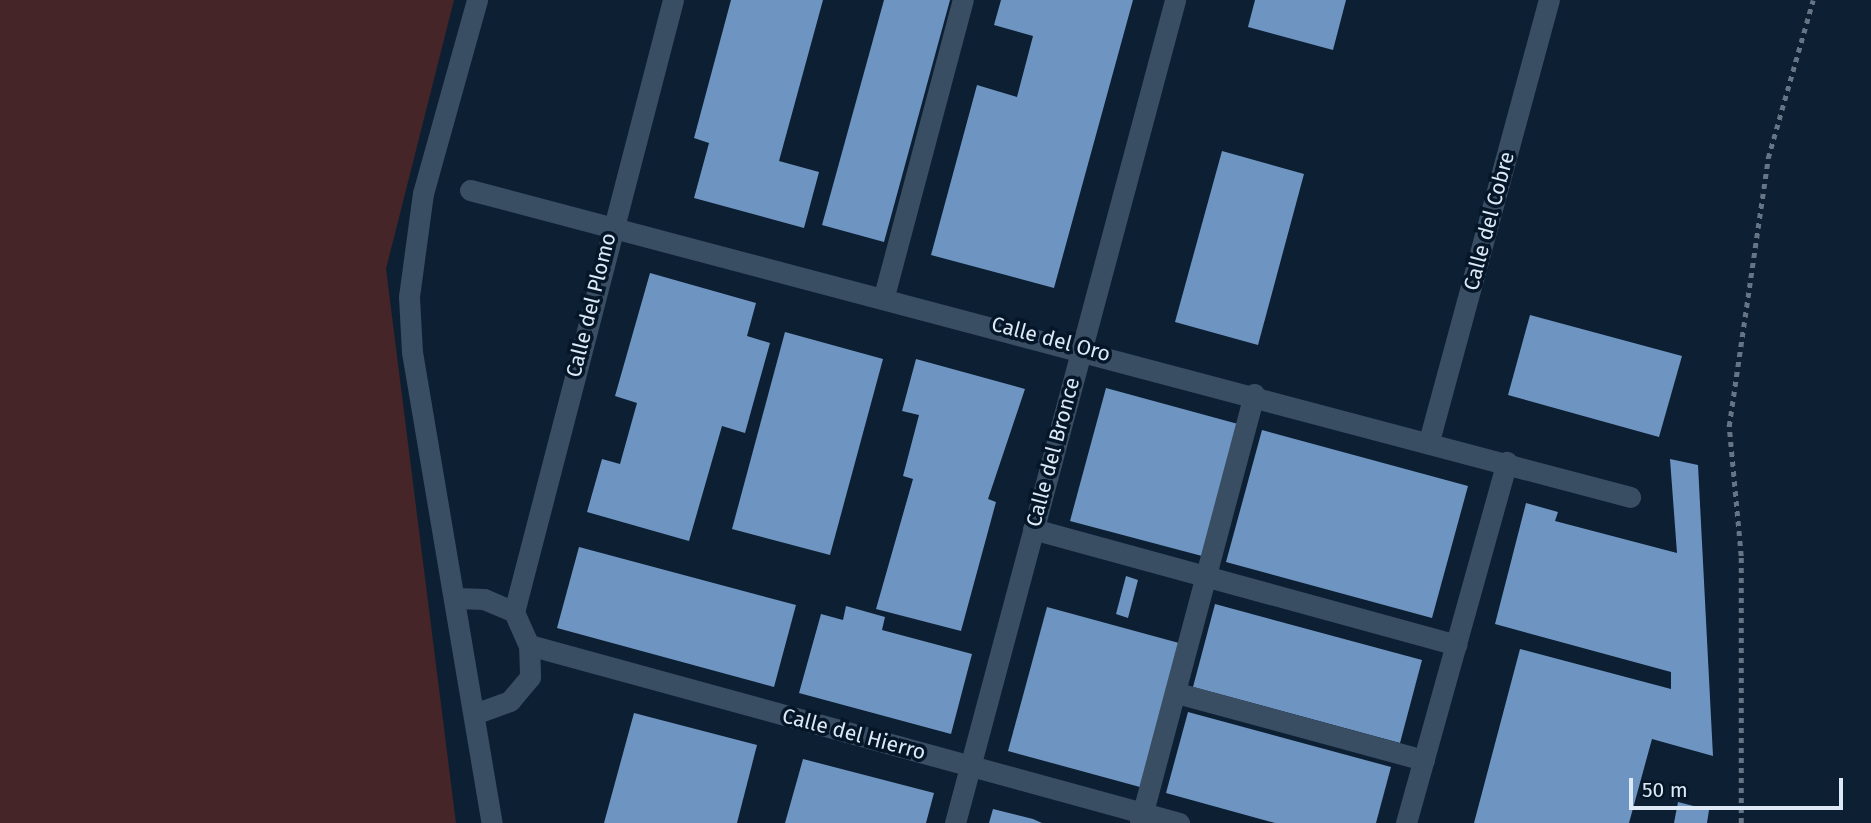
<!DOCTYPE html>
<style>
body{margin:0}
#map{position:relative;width:1871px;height:823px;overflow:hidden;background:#0d1f33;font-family:"Fira Sans",sans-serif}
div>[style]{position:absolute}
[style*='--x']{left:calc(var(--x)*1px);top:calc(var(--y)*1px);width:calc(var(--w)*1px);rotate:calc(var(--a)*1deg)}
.green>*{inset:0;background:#452527}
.building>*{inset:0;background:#6e95c1}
.path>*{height:4.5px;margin-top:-2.25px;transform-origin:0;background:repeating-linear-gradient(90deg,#657586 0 5px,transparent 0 10px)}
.minor>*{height:21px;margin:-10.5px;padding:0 10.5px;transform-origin:10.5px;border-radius:10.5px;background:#394d63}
span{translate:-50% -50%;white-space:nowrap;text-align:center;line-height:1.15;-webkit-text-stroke:7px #051629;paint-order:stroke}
.street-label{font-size:21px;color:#dde9f6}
.scale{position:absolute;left:1629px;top:778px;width:214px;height:32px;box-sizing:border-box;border:4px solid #dde9f6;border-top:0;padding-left:9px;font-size:21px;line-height:24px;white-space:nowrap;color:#dde9f6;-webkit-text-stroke:5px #051629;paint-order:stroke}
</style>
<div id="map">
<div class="green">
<i style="clip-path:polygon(0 0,454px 0,386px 269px,456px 823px,0 823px)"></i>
</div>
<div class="building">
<i style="clip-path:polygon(731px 0,823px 0,779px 161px,819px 172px,804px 228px,694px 198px,709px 143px,694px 138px)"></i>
<i style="clip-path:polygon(884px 0,950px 0,884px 242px,822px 225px)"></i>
<i style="clip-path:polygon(1001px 0,1133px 0,1054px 288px,931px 255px,977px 85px,1017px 97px,1033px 36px,994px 25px)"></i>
<i style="clip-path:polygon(1255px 0,1346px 0,1333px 50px,1248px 27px)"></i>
<i style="clip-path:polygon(1222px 151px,1304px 174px,1258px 345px,1175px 322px)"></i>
<i style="clip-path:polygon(650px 273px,756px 303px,747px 336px,770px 343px,745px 433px,722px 426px,689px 541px,587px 512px,602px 459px,620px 464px,637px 403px,615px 396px)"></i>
<i style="clip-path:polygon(1530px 315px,1682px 356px,1659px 437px,1508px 395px)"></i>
<i style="clip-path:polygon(785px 332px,883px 359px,830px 555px,732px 529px)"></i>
<i style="clip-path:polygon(916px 359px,1025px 389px,988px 499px,996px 502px,961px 631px,876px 609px,913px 479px,903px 476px,919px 415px,902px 411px)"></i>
<i style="clip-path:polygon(1106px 388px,1238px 424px,1202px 556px,1070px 521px)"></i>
<i style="clip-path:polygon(1262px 430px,1468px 486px,1432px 618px,1226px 562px)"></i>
<i style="clip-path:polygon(1670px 459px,1698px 465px,1713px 756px,1652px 739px,1629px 823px,1474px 823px,1520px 649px,1671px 689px,1671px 672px,1495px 624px,1526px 503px,1558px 512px,1555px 521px,1677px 553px)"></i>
<i style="clip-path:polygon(579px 547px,796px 605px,774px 687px,557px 628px)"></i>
<i style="clip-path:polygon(1126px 576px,1138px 580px,1128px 618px,1116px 614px)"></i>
<i style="clip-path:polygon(1215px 604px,1422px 660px,1400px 743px,1193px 687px)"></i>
<i style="clip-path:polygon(846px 606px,885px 617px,882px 630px,972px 654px,951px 734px,799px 693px,821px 614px,843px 620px)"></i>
<i style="clip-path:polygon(1047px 607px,1179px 643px,1140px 787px,1008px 751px)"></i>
<i style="clip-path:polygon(1188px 712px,1391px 767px,1376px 823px,1275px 823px,1166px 793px)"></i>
<i style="clip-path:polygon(634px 713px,757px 745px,737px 823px,604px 823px)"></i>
<i style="clip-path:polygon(803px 759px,934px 793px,926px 823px,785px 823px)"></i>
<i style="clip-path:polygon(1678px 802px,1709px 810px,1707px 823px,1674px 823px)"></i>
<i style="clip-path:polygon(993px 809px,1033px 819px,1042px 823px,989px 823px)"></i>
</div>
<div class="path">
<i style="--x:1741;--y:823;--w:267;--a:-90"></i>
<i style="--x:1741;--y:556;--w:131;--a:-95.3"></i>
<i style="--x:1729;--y:426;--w:271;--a:-81.7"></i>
<i style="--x:1768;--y:158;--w:164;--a:-74.1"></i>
</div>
<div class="minor">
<i style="--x:477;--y:0;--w:200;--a:105.6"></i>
<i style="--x:423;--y:193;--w:105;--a:97.7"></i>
<i style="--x:409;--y:297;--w:55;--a:86.9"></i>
<i style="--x:412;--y:352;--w:478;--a:80.4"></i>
<i style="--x:470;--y:190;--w:1200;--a:14.82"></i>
<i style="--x:884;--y:296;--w:306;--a:-75.1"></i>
<i style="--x:1429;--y:441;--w:457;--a:-74.8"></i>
<i style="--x:1033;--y:529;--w:439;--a:15.3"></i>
<i style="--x:455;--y:598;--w:29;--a:2"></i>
<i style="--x:484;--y:599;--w:33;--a:23"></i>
<i style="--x:514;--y:612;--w:36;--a:66"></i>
<i style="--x:529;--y:645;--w:32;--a:88"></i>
<i style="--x:530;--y:677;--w:31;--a:130"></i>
<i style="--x:510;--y:701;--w:37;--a:160"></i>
<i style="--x:514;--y:612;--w:632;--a:-75.44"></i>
<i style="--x:529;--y:645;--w:674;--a:15.31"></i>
<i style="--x:1177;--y:693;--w:256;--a:15.2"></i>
<i style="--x:955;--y:823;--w:852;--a:-75.03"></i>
<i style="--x:1140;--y:823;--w:444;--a:-75.1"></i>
<i style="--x:1406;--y:823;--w:375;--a:-74.4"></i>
</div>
<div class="street-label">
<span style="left:1489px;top:221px;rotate:-75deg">Calle del Cobre</span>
<span style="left:591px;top:305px;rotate:-76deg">Calle del Plomo</span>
<span style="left:1051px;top:339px;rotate:15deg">Calle del Oro</span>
<span style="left:1053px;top:452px;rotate:-75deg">Calle del Bronce</span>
<span style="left:854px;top:734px;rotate:15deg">Calle del Hierro</span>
</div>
<div class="scale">50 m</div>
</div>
